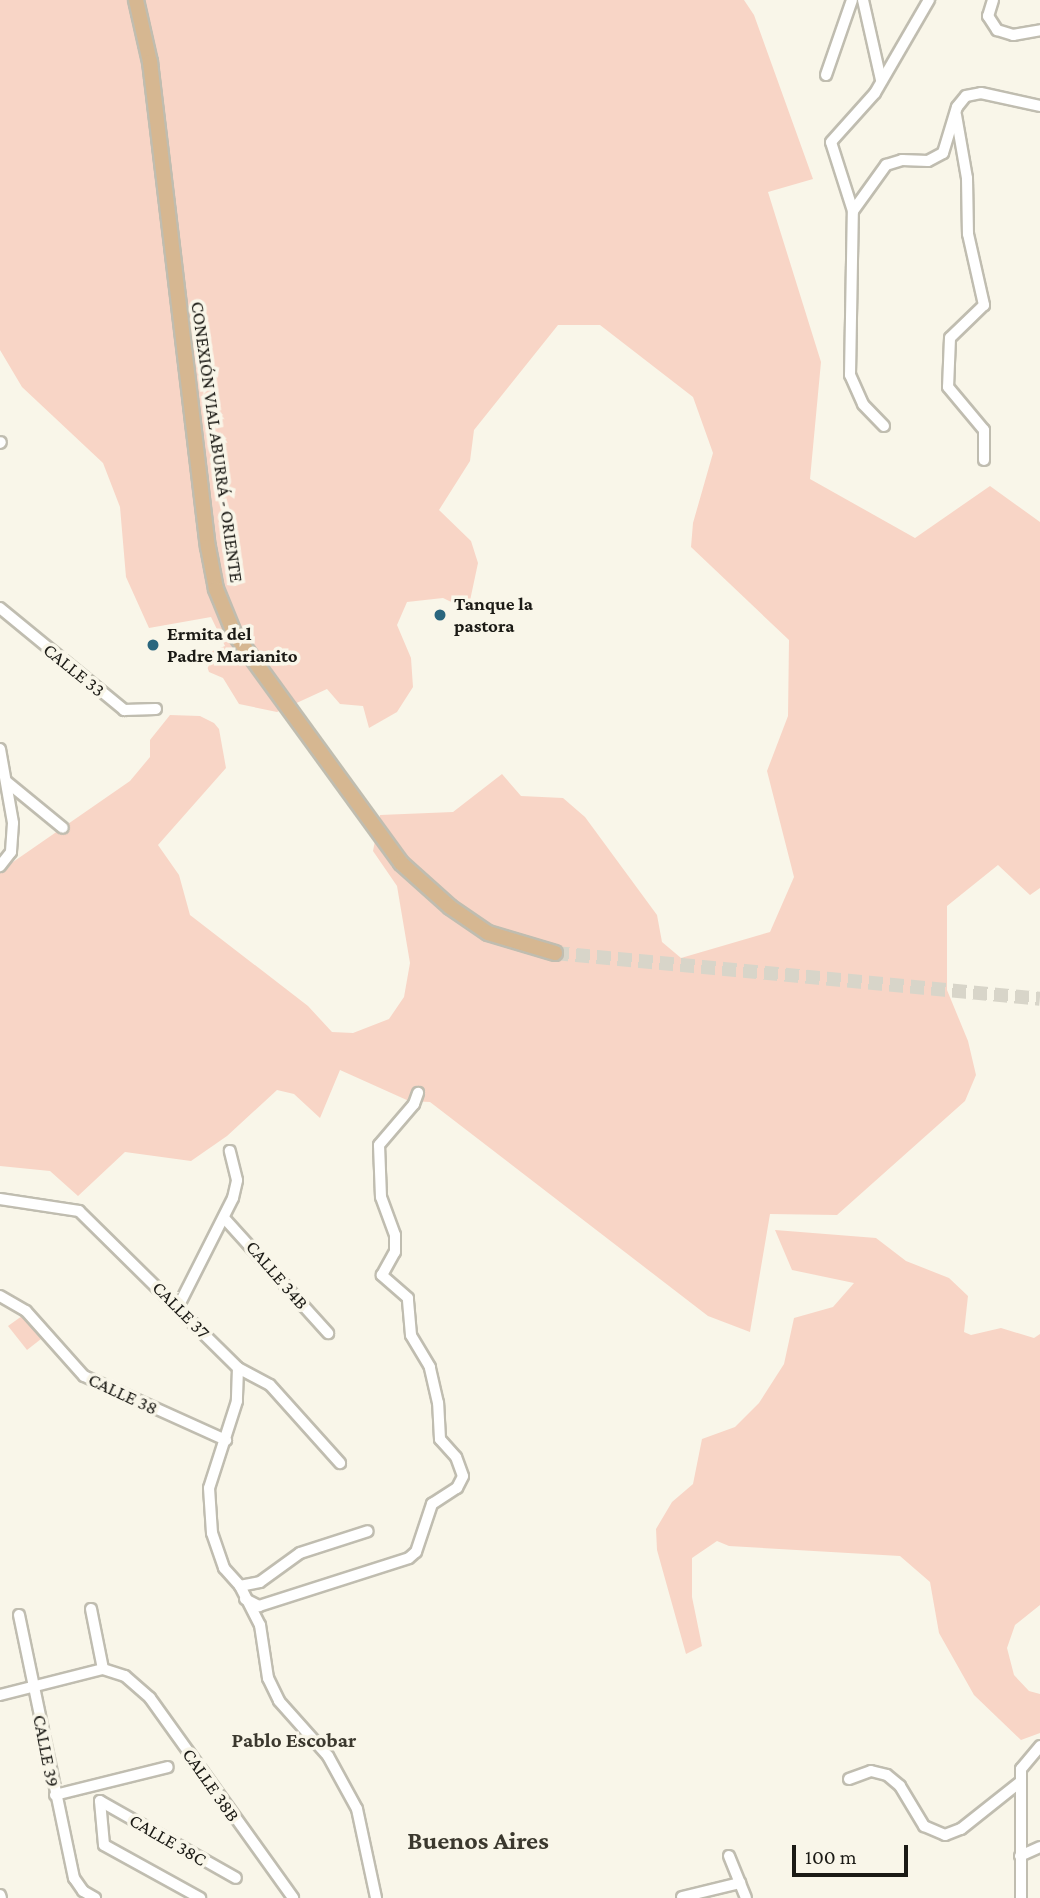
<!DOCTYPE html>
<meta charset="utf-8">
<style>
body{margin:0}
#map{position:relative;width:1040px;height:1898px;overflow:hidden;background:#f9f6e9;font-family:"Crimson Pro",serif}
div>[style]{position:absolute}
[style*='--x']{left:calc(var(--x)*1px);top:calc(var(--y)*1px);width:calc(var(--w)*1px);rotate:calc(var(--a)*1deg)}
.green>*{inset:0;background:#f8d5c6}
.major-tunnel>*{height:14px;margin-top:-7px;transform-origin:0;background:repeating-linear-gradient(90deg,#d8d5c9 0 14px,transparent 0 21px)}
.roads{filter:drop-shadow(2px 0 #c0bdb0) drop-shadow(-2px 0 #c0bdb0) drop-shadow(0 2px #c0bdb0) drop-shadow(0 -2px #c0bdb0)}
.minor>*{height:10px;margin:-5px;padding:0 5px;transform-origin:5px;border-radius:5px;background:#fff}
.major>*{height:14px;margin:-7px;padding:0 7px;transform-origin:7px;border-radius:7px;background:#d6b791}
.dots>*{width:19px;height:19px;translate:-50% -50%;box-sizing:border-box;border:4px solid #f9f6e9;border-radius:50%}
span{translate:-50% -50%;white-space:nowrap;text-align:center;line-height:1.15;-webkit-text-stroke:7px #f9f6e9;paint-order:stroke}
.street-label{font-size:19px;color:#1b1a15}
.poi-label{font-size:19px;color:#1b1a15;font-weight:700}
.left{translate:0 -50%;text-align:left}
.neighbourhood-label{font-size:21px;color:#3b382e;font-weight:700}
.district-label{font-size:26px;color:#3b382e;font-weight:700}
.scale{position:absolute;left:792px;top:1845px;width:116px;height:32px;box-sizing:border-box;border:4px solid #1b1a15;border-top:0;padding-left:9px;font-size:21px;line-height:24px;white-space:nowrap;color:#1b1a15;-webkit-text-stroke:5px #f9f6e9;paint-order:stroke}
</style>
<div id="map">
<div class="green">
<i style="clip-path:polygon(0 0,744px 0,754px 15px,813px 179px,768px 192px,821px 362px,810px 479px,915px 538px,990px 486px,1040px 522px,1040px 888px,1030px 895px,998px 865px,947px 906px,947px 990px,968px 1041px,976px 1075px,965px 1101px,837px 1215px,770px 1214px,750px 1332px,708px 1316px,430px 1102px,409px 1101px,340px 1070px,320px 1118px,294px 1094px,277px 1090px,227px 1136px,191px 1161px,125px 1152px,78px 1196px,50px 1171px,0 1166px,0 871px,130px 781px,150px 757px,150px 740px,170px 715px,200px 716px,214px 723px,219px 729px,226px 768px,158px 845px,179px 875px,190px 915px,308px 1006px,332px 1032px,353px 1033px,389px 1019px,404px 997px,410px 963px,397px 886px,373px 851px,380px 815px,453px 812px,502px 774px,521px 796px,563px 798px,585px 817px,657px 915px,662px 942px,681px 958px,770px 932px,794px 877px,767px 771px,788px 716px,789px 640px,691px 547px,693px 523px,713px 453px,693px 397px,600px 325px,558px 325px,474px 430px,470px 461px,439px 510px,471px 541px,478px 563px,468px 610px,443px 598px,407px 602px,397px 625px,411px 658px,413px 687px,397px 712px,369px 728px,363px 706px,340px 704px,327px 689px,277px 712px,239px 704px,223px 678px,209px 672px,203px 655px,225px 646px,211px 617px,149px 628px,126px 577px,120px 507px,103px 463px,22px 387px,0 350px)"></i>
<i style="clip-path:polygon(775px 1230px,876px 1238px,906px 1261px,949px 1278px,968px 1296px,964px 1332px,971px 1335px,1001px 1328px,1034px 1338px,1040px 1334px,1040px 1605px,1015px 1625px,1007px 1648px,1014px 1675px,1029px 1691px,1040px 1694px,1040px 1733px,1021px 1740px,974px 1695px,939px 1633px,930px 1582px,900px 1556px,729px 1546px,717px 1541px,692px 1558px,692px 1597px,702px 1646px,686px 1654px,657px 1550px,656px 1529px,672px 1502px,693px 1484px,702px 1439px,735px 1427px,759px 1403px,784px 1364px,794px 1318px,833px 1307px,854px 1283px,792px 1270px)"></i>
<i style="clip-path:polygon(22px 1316px,41px 1339px,27px 1350px,8px 1326px)"></i>
</div>
<div class="major-tunnel">
<i style="--x:555;--y:953;--w:487;--a:5.4"></i>
</div>
<div class="roads">
<div class="minor">
<i style="--x:863;--y:0;--w:82;--a:77.3"></i>
<i style="--x:993;--y:0;--w:17;--a:107"></i>
<i style="--x:988;--y:16;--w:17;--a:57"></i>
<i style="--x:997;--y:30;--w:17;--a:17"></i>
<i style="--x:1013;--y:35;--w:27;--a:-10"></i>
<i style="--x:826;--y:75;--w:79;--a:-70.9"></i>
<i style="--x:956;--y:115;--w:64;--a:80.1"></i>
<i style="--x:967;--y:178;--w:56;--a:89"></i>
<i style="--x:968;--y:234;--w:73;--a:77.3"></i>
<i style="--x:984;--y:305;--w:47;--a:135.9"></i>
<i style="--x:950;--y:338;--w:49;--a:92.3"></i>
<i style="--x:948;--y:387;--w:56;--a:50.1"></i>
<i style="--x:984;--y:430;--w:30;--a:90"></i>
<i style="--x:853;--y:211;--w:57;--a:-54.3"></i>
<i style="--x:886;--y:165;--w:17;--a:-17"></i>
<i style="--x:902;--y:160;--w:26;--a:2"></i>
<i style="--x:928;--y:161;--w:17;--a:-28"></i>
<i style="--x:943;--y:153;--w:48;--a:-73.1"></i>
<i style="--x:957;--y:107;--w:14;--a:-51"></i>
<i style="--x:966;--y:96;--w:15;--a:-11"></i>
<i style="--x:981;--y:93;--w:60;--a:12.4"></i>
<i style="--x:884;--y:426;--w:30;--a:-134"></i>
<i style="--x:863;--y:404;--w:32;--a:-114"></i>
<i style="--x:850;--y:375;--w:164;--a:-89"></i>
<i style="--x:853;--y:211;--w:72;--a:-107.7"></i>
<i style="--x:831;--y:142;--w:66;--a:-48.1"></i>
<i style="--x:875;--y:93;--w:108;--a:-59.9"></i>
<i style="--x:0;--y:443;--w:1;--a:-45"></i>
<i style="--x:0;--y:608;--w:161;--a:39.4"></i>
<i style="--x:124;--y:710;--w:32;--a:-2"></i>
<i style="--x:0;--y:749;--w:75;--a:80"></i>
<i style="--x:13;--y:823;--w:29;--a:94"></i>
<i style="--x:11;--y:852;--w:18;--a:128"></i>
<i style="--x:7;--y:782;--w:72;--a:39.4"></i>
<i style="--x:0;--y:1199;--w:80;--a:8.6"></i>
<i style="--x:79;--y:1211;--w:223;--a:44.6"></i>
<i style="--x:238;--y:1368;--w:36;--a:28"></i>
<i style="--x:270;--y:1385;--w:105;--a:48.1"></i>
<i style="--x:225;--y:1219;--w:154;--a:47.9"></i>
<i style="--x:0;--y:1296;--w:30;--a:30"></i>
<i style="--x:26;--y:1311;--w:87;--a:48.3"></i>
<i style="--x:84;--y:1376;--w:156;--a:24.3"></i>
<i style="--x:178;--y:1307;--w:122;--a:-63.2"></i>
<i style="--x:233;--y:1198;--w:18;--a:-77"></i>
<i style="--x:237;--y:1180;--w:30;--a:-104"></i>
<i style="--x:238;--y:1368;--w:33;--a:92"></i>
<i style="--x:237;--y:1401;--w:91;--a:107.8"></i>
<i style="--x:209;--y:1488;--w:45;--a:86.2"></i>
<i style="--x:212;--y:1533;--w:37;--a:71"></i>
<i style="--x:224;--y:1568;--w:24;--a:48"></i>
<i style="--x:240;--y:1586;--w:44;--a:62.9"></i>
<i style="--x:260;--y:1625;--w:54;--a:81.4"></i>
<i style="--x:268;--y:1678;--w:25;--a:64"></i>
<i style="--x:279;--y:1701;--w:74;--a:48.3"></i>
<i style="--x:328;--y:1756;--w:60;--a:61.3"></i>
<i style="--x:357;--y:1809;--w:91;--a:77.9"></i>
<i style="--x:240;--y:1586;--w:20;--a:-11"></i>
<i style="--x:260;--y:1582;--w:49;--a:-35.9"></i>
<i style="--x:300;--y:1553;--w:71;--a:-17.9"></i>
<i style="--x:245;--y:1599;--w:16;--a:27"></i>
<i style="--x:259;--y:1606;--w:157;--a:-17.7"></i>
<i style="--x:409;--y:1558;--w:9;--a:-41"></i>
<i style="--x:416;--y:1552;--w:51;--a:-71.6"></i>
<i style="--x:432;--y:1504;--w:30;--a:-33"></i>
<i style="--x:457;--y:1488;--w:13;--a:-63"></i>
<i style="--x:463;--y:1476;--w:20;--a:-110"></i>
<i style="--x:456;--y:1457;--w:24;--a:-132"></i>
<i style="--x:440;--y:1439;--w:36;--a:-93"></i>
<i style="--x:438;--y:1403;--w:37;--a:-103"></i>
<i style="--x:430;--y:1367;--w:37;--a:-121"></i>
<i style="--x:411;--y:1335;--w:37;--a:-95"></i>
<i style="--x:408;--y:1298;--w:35;--a:-139"></i>
<i style="--x:382;--y:1275;--w:26;--a:-61"></i>
<i style="--x:395;--y:1252;--w:17;--a:-90"></i>
<i style="--x:395;--y:1235;--w:40;--a:-110.2"></i>
<i style="--x:381;--y:1197;--w:52;--a:-92.2"></i>
<i style="--x:379;--y:1145;--w:54;--a:-49.5"></i>
<i style="--x:414;--y:1104;--w:12;--a:-70"></i>
<i style="--x:91;--y:1609;--w:61;--a:78.7"></i>
<i style="--x:19;--y:1615;--w:269;--a:78.2"></i>
<i style="--x:74;--y:1878;--w:16;--a:55"></i>
<i style="--x:83;--y:1891;--w:14;--a:30"></i>
<i style="--x:0;--y:1695;--w:106;--a:-14.2"></i>
<i style="--x:103;--y:1669;--w:23;--a:18"></i>
<i style="--x:125;--y:1676;--w:33;--a:41"></i>
<i style="--x:150;--y:1698;--w:246;--a:54.4"></i>
<i style="--x:849;--y:1779;--w:23;--a:-20"></i>
<i style="--x:871;--y:1771;--w:16;--a:14"></i>
<i style="--x:887;--y:1775;--w:17;--a:40"></i>
<i style="--x:900;--y:1786;--w:47;--a:59"></i>
<i style="--x:924;--y:1826;--w:23;--a:23"></i>
<i style="--x:945;--y:1835;--w:17;--a:-21"></i>
<i style="--x:961;--y:1829;--w:75;--a:-38.5"></i>
<i style="--x:55;--y:1795;--w:116;--a:-13.9"></i>
<i style="--x:100;--y:1801;--w:156;--a:29.5"></i>
<i style="--x:100;--y:1801;--w:44;--a:84.8"></i>
<i style="--x:104;--y:1845;--w:110;--a:28.9"></i>
<i style="--x:729;--y:1856;--w:45;--a:68"></i>
<i style="--x:1020;--y:1856;--w:22;--a:-24"></i>
<i style="--x:0;--y:1895;--w:3;--a:72"></i>
<i style="--x:682;--y:1897;--w:60;--a:-13.6"></i>
<i style="--x:1021;--y:1898;--w:129;--a:-90"></i>
<i style="--x:1021;--y:1769;--w:30;--a:-50"></i>
</div>
<div class="major">
<i style="--x:136;--y:0;--w:64;--a:77.3"></i>
<i style="--x:150;--y:62;--w:488;--a:83.2"></i>
<i style="--x:208;--y:547;--w:43;--a:79.2"></i>
<i style="--x:216;--y:589;--w:48;--a:67.8"></i>
<i style="--x:234;--y:633;--w:284;--a:54"></i>
<i style="--x:401;--y:863;--w:66;--a:41.9"></i>
<i style="--x:450;--y:907;--w:46;--a:34.4"></i>
<i style="--x:488;--y:933;--w:70;--a:16.6"></i>
</div>
</div>
<div class="dots">
<i style="left:440px;top:615px;background:#2a667e"></i>
<i style="left:153px;top:645px;background:#2a667e"></i>
</div>
<div class="street-label">
<span style="left:217px;top:442px;rotate:82deg">CONEXIÓN VIAL ABURRÁ - ORIENTE</span>
<span style="left:74px;top:670px;rotate:39deg">CALLE 33</span>
<span style="left:277px;top:1275px;rotate:49deg">CALLE 34B</span>
<span style="left:181px;top:1310px;rotate:45deg">CALLE 37</span>
<span style="left:123px;top:1394px;rotate:25deg">CALLE 38</span>
<span style="left:46px;top:1751px;rotate:79deg">CALLE 39</span>
<span style="left:211px;top:1785px;rotate:55deg">CALLE 38B</span>
<span style="left:168px;top:1840px;rotate:30deg">CALLE 38C</span>
</div>
<div class="poi-label">
<span class="left" style="left:454px;top:615px">Tanque la<br>pastora</span>
<span class="left" style="left:167px;top:645px">Ermita del<br>Padre Marianito</span>
</div>
<div class="neighbourhood-label">
<span style="left:294px;top:1740px">Pablo Escobar</span>
</div>
<div class="district-label">
<span style="left:478px;top:1841px">Buenos Aires</span>
</div>
<div class="scale">100 m</div>
</div>
